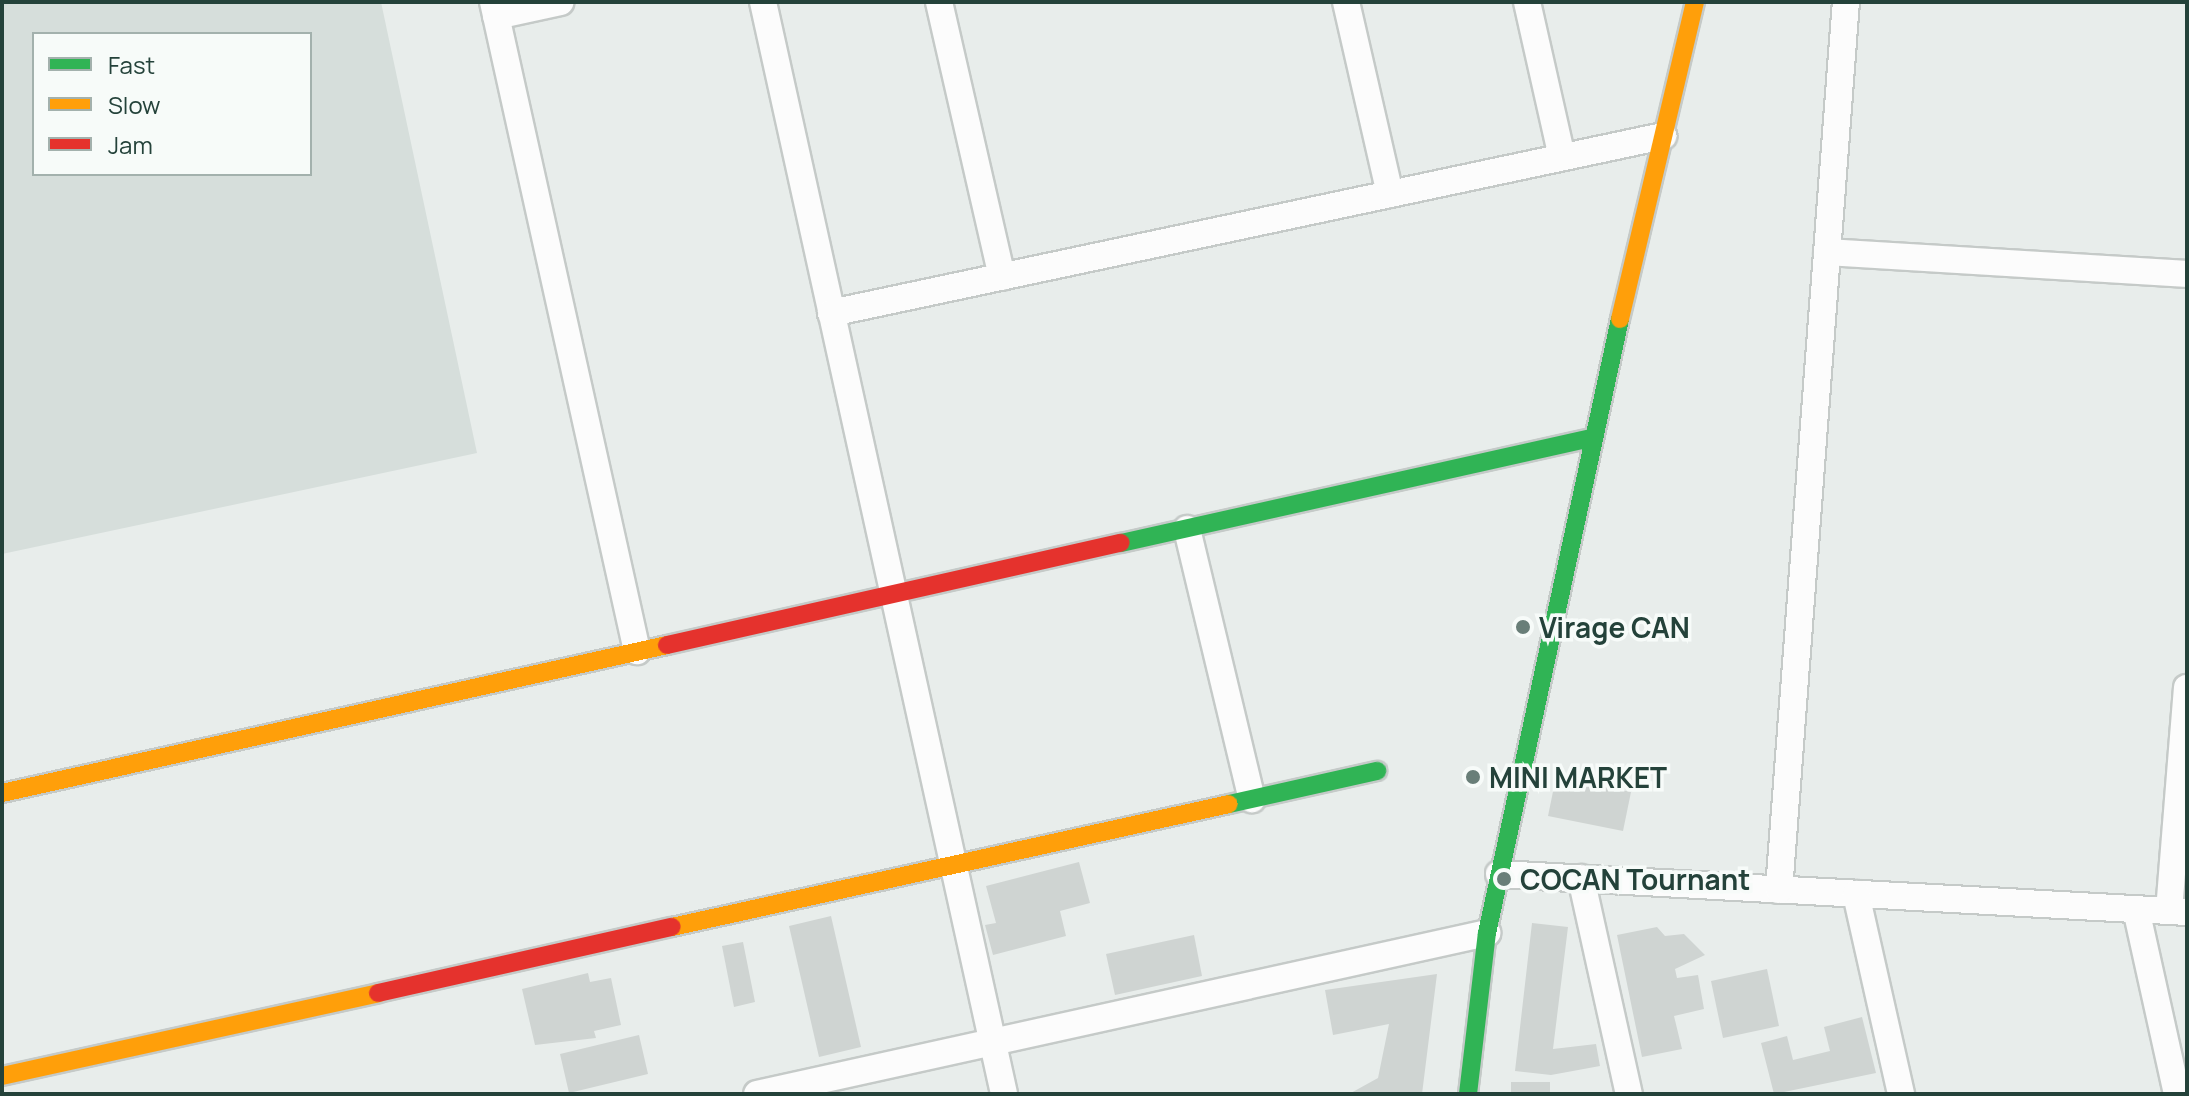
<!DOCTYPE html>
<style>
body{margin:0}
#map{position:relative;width:2189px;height:1096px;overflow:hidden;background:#e8edeb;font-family:Manrope,sans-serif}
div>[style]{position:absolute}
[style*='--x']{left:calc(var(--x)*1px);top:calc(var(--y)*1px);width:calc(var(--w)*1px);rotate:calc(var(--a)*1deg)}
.built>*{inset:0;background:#d6dedb}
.building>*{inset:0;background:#cfd4d2}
.roads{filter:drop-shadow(2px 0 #c5cac8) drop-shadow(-2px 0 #c5cac8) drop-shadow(0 2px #c5cac8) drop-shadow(0 -2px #c5cac8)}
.street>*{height:26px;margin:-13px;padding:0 13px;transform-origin:13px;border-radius:13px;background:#fcfcfc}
.fast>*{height:18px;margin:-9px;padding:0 9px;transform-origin:9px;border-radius:9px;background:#30b455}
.slow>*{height:18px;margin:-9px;padding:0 9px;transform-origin:9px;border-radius:9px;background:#ff9f0a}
.jam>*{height:18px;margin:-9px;padding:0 9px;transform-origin:9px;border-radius:9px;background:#e5322d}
.dots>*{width:22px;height:22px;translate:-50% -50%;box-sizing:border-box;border:4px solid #f7fbf9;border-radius:50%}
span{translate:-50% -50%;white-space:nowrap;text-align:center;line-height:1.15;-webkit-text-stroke:7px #f7fbf9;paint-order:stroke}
.poi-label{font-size:28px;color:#24423a;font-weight:700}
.left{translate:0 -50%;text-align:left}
.frame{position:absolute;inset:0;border:4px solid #24423a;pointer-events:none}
.legend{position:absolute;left:32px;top:32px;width:280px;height:144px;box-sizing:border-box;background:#f7fbf9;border:2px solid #a3b1ad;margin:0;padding:10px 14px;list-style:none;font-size:24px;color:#24423a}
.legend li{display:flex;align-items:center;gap:16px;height:40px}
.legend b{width:40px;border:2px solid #a3b1ad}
</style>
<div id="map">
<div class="built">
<i style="clip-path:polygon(evenodd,2px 2px,381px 2px,477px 453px,2px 554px,2px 2px,34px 34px,310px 34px,310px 174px,34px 174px,34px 34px)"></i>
</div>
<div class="building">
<i style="clip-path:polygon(1556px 777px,1631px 792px,1623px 831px,1548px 816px)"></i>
<i style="clip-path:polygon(1079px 862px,1090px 903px,1060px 911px,1066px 936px,993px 955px,985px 925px,996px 923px,986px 886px)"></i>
<i style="clip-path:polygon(831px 916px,861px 1047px,819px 1057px,789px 926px)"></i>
<i style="clip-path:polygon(1532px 923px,1568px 927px,1553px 1049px,1596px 1044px,1600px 1066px,1551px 1075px,1515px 1071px)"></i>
<i style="clip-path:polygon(1657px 927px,1665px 936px,1684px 934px,1705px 955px,1675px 969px,1677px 978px,1698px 975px,1704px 1009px,1674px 1016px,1682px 1049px,1642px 1057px,1617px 935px)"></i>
<i style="clip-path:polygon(1194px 935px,1202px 976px,1115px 995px,1106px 954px)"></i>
<i style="clip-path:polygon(743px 942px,755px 1002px,734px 1007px,722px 946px)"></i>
<i style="clip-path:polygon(1767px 969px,1779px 1026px,1723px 1038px,1711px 981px)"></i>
<i style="clip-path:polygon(588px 973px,590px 982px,611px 978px,621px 1025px,594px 1031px,596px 1038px,535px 1045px,522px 989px)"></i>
<i style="clip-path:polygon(1437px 974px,1422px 1094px,1349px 1094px,1378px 1078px,1389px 1024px,1333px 1035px,1325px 990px)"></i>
<i style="clip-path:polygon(1862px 1017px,1876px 1073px,1774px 1094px,1761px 1043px,1787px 1036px,1793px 1060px,1830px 1051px,1824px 1027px)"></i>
<i style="clip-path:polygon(639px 1035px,648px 1074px,569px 1093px,560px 1054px)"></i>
<i style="clip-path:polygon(1511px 1082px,1550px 1082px,1550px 1094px,1511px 1094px)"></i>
</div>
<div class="roads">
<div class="street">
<i style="--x:493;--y:2;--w:665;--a:77.49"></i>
<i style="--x:763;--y:2;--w:1118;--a:77.55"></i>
<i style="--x:939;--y:2;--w:282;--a:77.1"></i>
<i style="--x:1346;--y:2;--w:197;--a:77.1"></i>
<i style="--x:1527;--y:2;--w:159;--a:77.3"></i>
<i style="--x:496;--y:16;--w:66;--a:-12.3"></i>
<i style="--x:1827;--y:252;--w:361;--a:3.5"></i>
<i style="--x:831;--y:313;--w:851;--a:-12.01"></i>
<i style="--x:1187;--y:529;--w:278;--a:76.5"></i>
<i style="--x:1499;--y:874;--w:689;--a:3.16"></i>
<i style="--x:1581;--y:878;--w:221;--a:77.5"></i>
<i style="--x:1779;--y:890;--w:891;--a:-85.69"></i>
<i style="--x:1856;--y:894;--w:205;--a:77.3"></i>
<i style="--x:2136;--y:909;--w:189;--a:77.5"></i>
<i style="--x:2169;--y:911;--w:224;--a:-85.4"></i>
<i style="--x:757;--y:1094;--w:748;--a:-12.44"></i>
</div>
<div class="fast">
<i style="--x:1121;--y:543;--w:483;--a:-12.6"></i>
<i style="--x:1229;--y:804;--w:152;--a:-12.6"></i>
<i style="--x:1468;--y:1094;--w:162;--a:-83.3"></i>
<i style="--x:1487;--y:933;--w:628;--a:-77.78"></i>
</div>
<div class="slow">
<i style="--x:1620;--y:319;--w:326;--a:-76.7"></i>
<i style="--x:2;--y:793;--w:681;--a:-12.55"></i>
<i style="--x:672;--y:927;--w:570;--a:-12.45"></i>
<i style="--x:2;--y:1076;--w:385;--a:-12.4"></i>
</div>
<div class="jam">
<i style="--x:667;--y:645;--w:465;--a:-12.7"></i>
<i style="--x:378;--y:993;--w:301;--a:-12.7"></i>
</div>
</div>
<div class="dots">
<i style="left:1523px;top:627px;background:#697e78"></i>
<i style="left:1473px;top:777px;background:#697e78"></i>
<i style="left:1504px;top:879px;background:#697e78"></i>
</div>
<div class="poi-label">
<span class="left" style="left:1539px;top:627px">Virage CAN</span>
<span class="left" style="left:1489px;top:777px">MINI MARKET</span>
<span class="left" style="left:1520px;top:879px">COCAN Tournant</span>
</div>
<div class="frame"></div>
<ul class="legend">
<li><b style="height:10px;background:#30b455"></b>Fast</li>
<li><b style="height:10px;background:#ff9f0a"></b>Slow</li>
<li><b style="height:10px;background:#e5322d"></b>Jam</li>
</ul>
</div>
